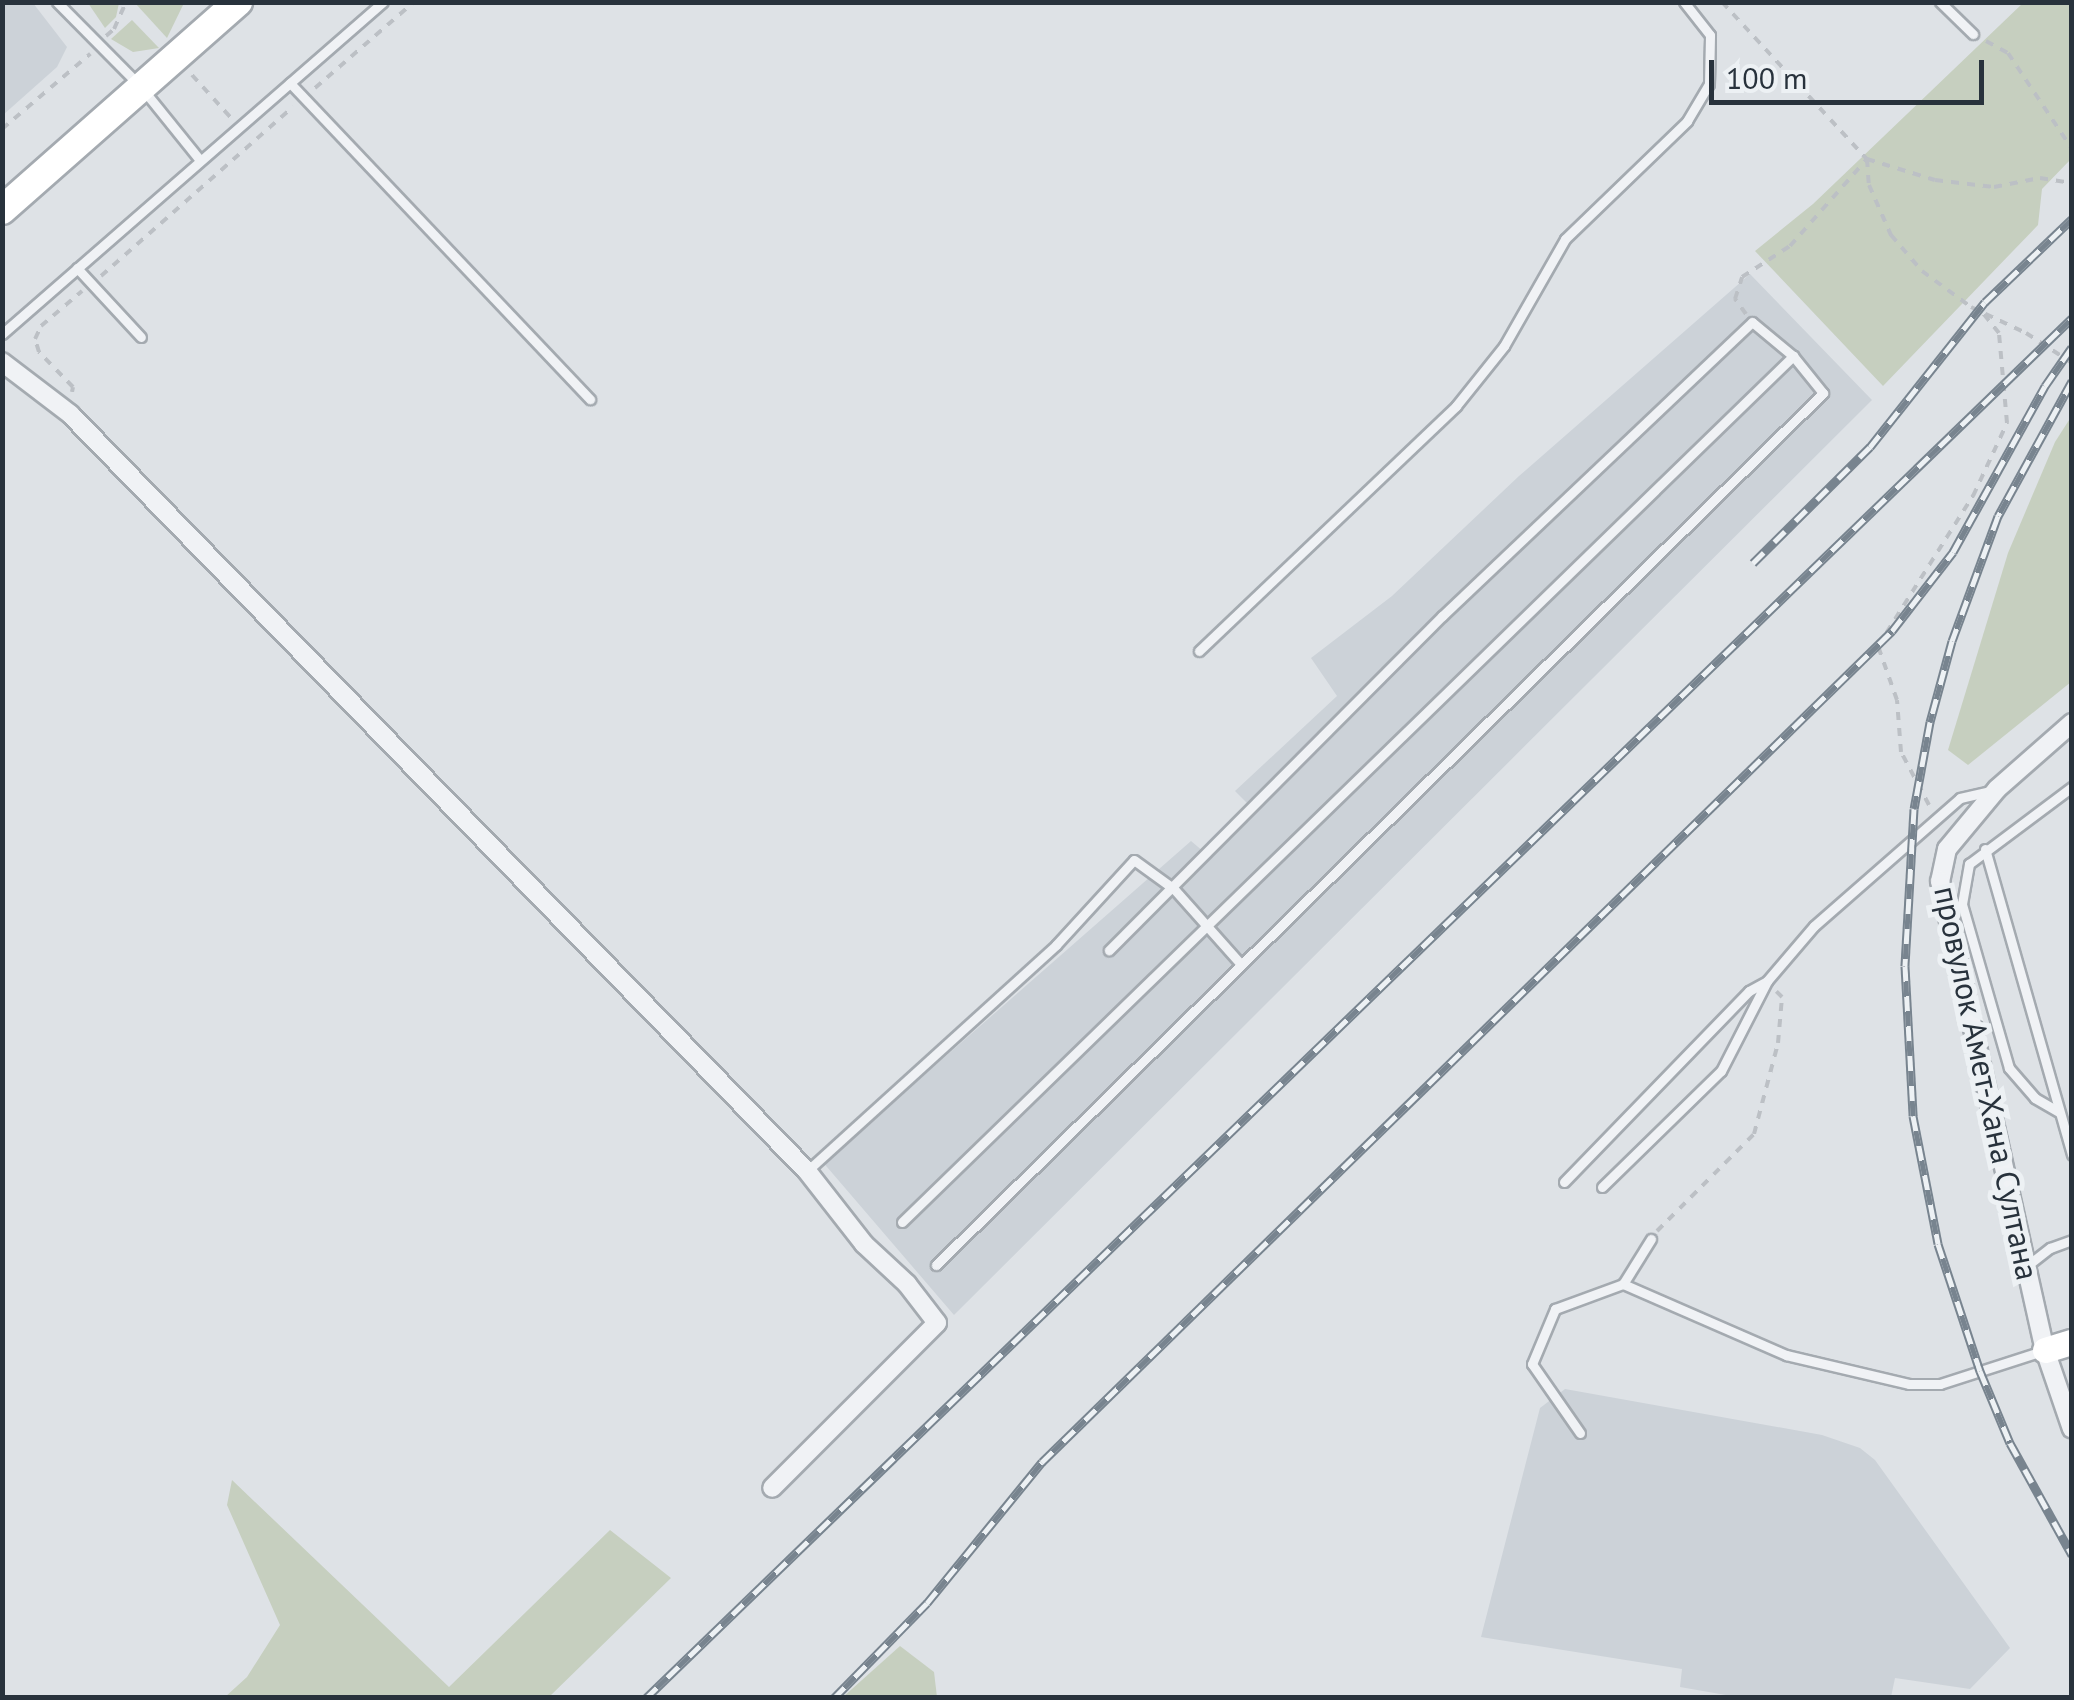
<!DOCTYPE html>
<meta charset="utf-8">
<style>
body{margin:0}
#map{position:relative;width:2074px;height:1700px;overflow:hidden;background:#dee2e6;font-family:"PT Sans",sans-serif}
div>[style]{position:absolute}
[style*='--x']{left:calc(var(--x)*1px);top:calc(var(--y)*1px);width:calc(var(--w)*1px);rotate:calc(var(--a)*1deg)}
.built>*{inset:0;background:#ccd2d8}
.green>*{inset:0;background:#c6cfbf}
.path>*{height:4px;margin-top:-2px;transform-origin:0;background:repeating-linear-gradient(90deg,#bcc0c5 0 8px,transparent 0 16px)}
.roads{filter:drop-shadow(2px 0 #a4aab0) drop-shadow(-2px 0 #a4aab0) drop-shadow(0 2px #a4aab0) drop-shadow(0 -2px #a4aab0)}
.lane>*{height:9px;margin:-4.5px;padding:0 4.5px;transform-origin:4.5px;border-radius:4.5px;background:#f0f2f5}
.street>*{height:18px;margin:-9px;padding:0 9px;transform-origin:9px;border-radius:9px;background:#f0f2f5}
.secondary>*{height:25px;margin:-12.5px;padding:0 12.5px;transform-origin:12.5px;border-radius:12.5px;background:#fff}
.primary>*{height:28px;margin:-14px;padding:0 14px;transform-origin:14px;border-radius:14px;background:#fff}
.rail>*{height:9px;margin-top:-4.5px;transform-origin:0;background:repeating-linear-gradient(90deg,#edf1f4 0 15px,#78848f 0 30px);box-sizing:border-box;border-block:2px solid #78848f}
span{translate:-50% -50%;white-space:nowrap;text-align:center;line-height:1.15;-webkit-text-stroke:10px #edf1f4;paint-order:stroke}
.street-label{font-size:32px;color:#28323c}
.frame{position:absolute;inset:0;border:5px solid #28323c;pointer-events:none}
.scale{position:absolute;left:1709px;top:60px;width:275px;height:45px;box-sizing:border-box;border:5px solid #28323c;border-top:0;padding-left:12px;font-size:30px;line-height:35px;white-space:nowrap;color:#28323c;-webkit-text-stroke:8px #edf1f4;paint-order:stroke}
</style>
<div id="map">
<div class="built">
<i style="clip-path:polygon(3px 2px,33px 3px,67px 47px,57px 67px,3px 115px)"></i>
<i style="clip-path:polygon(1750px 274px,1872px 400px,954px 1315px,821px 1160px,849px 1141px,1191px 841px,1204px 852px,1248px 804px,1235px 791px,1337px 696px,1311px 658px,1392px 596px,1519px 476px)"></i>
<i style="clip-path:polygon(1565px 1389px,1822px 1435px,1860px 1448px,1875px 1460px,2010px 1648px,1970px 1689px,1895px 1678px,1891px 1697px,1743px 1698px,1680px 1687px,1682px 1669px,1481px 1637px,1540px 1408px)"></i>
</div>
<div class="green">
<i style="clip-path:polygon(88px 3px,88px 2px,119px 3px,116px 17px,105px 28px)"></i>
<i style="clip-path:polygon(135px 3px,184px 3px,167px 38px)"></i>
<i style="clip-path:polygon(2023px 3px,2071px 3px,2071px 159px,2042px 189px,2038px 225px,1883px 386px,1755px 251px,1813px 204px)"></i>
<i style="clip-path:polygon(132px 20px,159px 48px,133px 52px,111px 39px)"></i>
<i style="clip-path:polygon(2071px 417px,2071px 682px,1968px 765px,1948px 750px,2008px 553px,2055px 442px)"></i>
<i style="clip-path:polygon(232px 1480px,449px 1687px,610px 1530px,671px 1578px,549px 1697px,225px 1697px,247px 1677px,280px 1625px,227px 1505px)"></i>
<i style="clip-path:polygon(900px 1646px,934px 1672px,937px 1697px,843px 1697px)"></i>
</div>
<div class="path">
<i style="--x:1722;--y:2;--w:214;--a:47.3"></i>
<i style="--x:1867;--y:159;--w:26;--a:86"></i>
<i style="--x:1869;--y:185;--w:55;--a:66.3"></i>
<i style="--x:1891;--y:235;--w:48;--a:49.3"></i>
<i style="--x:1922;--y:271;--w:61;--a:36.3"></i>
<i style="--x:1971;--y:307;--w:61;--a:25.3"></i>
<i style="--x:2026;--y:333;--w:55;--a:33.1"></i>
<i style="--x:106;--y:36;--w:11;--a:-41"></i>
<i style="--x:114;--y:29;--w:30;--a:-66"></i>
<i style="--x:1986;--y:41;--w:25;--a:29"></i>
<i style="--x:2008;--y:53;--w:115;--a:56.3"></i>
<i style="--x:192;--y:75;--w:61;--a:47.7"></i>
<i style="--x:315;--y:88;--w:131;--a:-41"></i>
<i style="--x:2;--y:129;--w:116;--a:-40.4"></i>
<i style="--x:101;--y:276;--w:256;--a:-41.4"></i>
<i style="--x:1746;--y:314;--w:19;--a:-126"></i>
<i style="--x:1735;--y:299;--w:23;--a:-72"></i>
<i style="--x:1742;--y:277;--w:57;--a:-32.9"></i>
<i style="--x:1790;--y:246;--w:116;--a:-48.5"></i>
<i style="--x:1867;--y:159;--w:71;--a:17.2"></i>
<i style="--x:1935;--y:180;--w:59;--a:6.8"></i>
<i style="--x:1994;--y:187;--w:47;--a:-11.1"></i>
<i style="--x:2040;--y:178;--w:32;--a:9"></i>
<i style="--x:72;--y:392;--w:5;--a:-79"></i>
<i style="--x:73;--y:387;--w:49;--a:-134.2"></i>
<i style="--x:39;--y:352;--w:14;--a:-107"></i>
<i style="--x:35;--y:339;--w:14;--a:-65"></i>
<i style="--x:41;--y:326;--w:54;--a:-40.5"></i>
<i style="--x:1929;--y:805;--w:60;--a:-117.8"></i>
<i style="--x:1901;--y:752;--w:52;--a:-94.4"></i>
<i style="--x:1897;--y:700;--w:57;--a:-109.4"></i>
<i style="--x:1878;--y:646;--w:178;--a:-57.7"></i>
<i style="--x:1973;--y:496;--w:81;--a:-65"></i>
<i style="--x:2007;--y:423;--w:90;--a:-95.1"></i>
<i style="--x:1999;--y:333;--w:26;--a:-129"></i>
<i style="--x:1657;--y:1231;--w:137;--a:-45"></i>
<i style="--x:1754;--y:1134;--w:94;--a:-75.2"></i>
<i style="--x:1778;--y:1043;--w:46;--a:-85"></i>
<i style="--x:1782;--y:997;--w:8;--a:-135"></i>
</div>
<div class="roads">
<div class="lane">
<i style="--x:57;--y:2;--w:120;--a:45.3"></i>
<i style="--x:141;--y:87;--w:92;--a:51.1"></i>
<i style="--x:1940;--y:2;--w:46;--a:44.1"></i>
<i style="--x:290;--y:83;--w:436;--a:46.5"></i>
<i style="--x:77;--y:268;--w:94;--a:47.2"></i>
<i style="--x:2;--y:334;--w:505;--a:-41.07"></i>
<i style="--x:1199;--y:651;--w:355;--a:-43.6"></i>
<i style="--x:1456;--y:406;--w:77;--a:-51.3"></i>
<i style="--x:1504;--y:346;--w:123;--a:-60.3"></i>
<i style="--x:1565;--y:239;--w:170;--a:-44"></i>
<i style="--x:1687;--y:121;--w:43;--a:-59.3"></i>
<i style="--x:1709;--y:84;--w:49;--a:-88.8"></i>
<i style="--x:1710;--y:35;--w:42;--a:-128.2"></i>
<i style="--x:1985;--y:849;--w:318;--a:74.1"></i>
<i style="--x:2059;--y:1112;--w:28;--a:-150"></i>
<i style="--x:2035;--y:1098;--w:40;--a:-131"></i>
<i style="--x:2009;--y:1068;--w:171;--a:-106"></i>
<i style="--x:1962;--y:904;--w:41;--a:-80.1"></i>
<i style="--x:1969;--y:864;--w:129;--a:-36.8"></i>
<i style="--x:807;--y:1171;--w:336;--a:-42.2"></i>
<i style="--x:1056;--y:945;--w:115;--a:-47.5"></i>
<i style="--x:1134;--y:860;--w:49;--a:35.9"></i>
<i style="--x:1174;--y:889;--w:99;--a:48.3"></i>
<i style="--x:1564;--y:1182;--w:266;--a:-45.9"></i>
<i style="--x:1749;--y:991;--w:21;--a:-29"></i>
<i style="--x:1767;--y:981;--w:72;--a:-49.5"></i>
<i style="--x:1814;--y:926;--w:194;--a:-41.2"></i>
<i style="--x:1960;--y:798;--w:35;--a:-13"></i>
<i style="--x:1602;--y:1187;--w:166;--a:-44.3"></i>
<i style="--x:1721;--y:1071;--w:101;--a:-62.9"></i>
<i style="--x:902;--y:1222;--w:1243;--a:-44.18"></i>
<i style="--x:936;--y:1265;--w:1244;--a:-44.51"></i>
<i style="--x:1823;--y:393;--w:48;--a:-129"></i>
<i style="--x:1793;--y:356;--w:53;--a:-140.3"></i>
<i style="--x:1752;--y:322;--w:427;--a:136.5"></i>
<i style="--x:1442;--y:616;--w:472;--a:134.9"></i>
<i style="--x:2028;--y:1265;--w:28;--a:-38"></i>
<i style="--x:2050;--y:1248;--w:23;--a:-20"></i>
<i style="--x:1623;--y:1284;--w:53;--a:-58.1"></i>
<i style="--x:1580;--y:1433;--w:84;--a:-124.8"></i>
<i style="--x:1532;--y:1364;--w:60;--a:-67.3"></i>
<i style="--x:1555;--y:1309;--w:72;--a:-20.2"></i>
<i style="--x:1623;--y:1284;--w:178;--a:23.5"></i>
<i style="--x:1786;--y:1355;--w:126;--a:13.3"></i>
<i style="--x:1909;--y:1384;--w:31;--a:0"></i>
<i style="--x:1940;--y:1384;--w:110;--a:-17.9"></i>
</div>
<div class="street">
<i style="--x:2;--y:362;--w:86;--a:37.4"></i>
<i style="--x:70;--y:414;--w:1057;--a:45.77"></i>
<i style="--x:807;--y:1171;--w:93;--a:52"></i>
<i style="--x:864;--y:1244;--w:59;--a:42.9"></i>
<i style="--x:907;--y:1284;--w:49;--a:52.4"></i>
<i style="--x:937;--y:1323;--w:233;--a:135"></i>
<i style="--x:2072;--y:723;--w:100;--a:138.7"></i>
<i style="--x:1997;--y:789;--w:78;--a:129.8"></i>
<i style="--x:1947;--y:849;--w:33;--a:102"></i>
<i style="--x:1940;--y:881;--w:481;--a:77.4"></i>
<i style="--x:2045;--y:1350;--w:83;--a:71.1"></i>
</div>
<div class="secondary">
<i style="--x:2045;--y:1350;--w:28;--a:-17"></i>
</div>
<div class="primary">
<i style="--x:2;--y:210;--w:315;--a:-41.4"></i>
</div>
</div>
<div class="rail">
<i style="--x:2072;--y:381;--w:154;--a:118.7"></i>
<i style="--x:1998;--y:516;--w:133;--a:110.2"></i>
<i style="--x:1952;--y:641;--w:84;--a:105.2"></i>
<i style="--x:1930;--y:722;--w:88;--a:100.4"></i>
<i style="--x:1914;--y:809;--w:157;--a:93.3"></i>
<i style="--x:1905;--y:966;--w:150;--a:86.9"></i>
<i style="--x:1913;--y:1116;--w:130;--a:78.9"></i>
<i style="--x:1938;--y:1244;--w:134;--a:71.7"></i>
<i style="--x:1980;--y:1371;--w:78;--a:67.4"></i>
<i style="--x:2010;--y:1443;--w:128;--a:61"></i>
<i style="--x:1753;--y:563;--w:165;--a:-44.8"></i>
<i style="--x:1870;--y:447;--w:185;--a:-51.6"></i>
<i style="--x:1985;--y:302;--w:120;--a:-43.7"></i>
<i style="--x:646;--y:1698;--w:1984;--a:-44.06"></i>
<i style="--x:834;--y:1698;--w:133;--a:-45.6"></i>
<i style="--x:927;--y:1603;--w:182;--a:-50.8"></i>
<i style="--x:1042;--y:1462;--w:1189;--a:-44.35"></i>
<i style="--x:1892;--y:631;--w:100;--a:-52.3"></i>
<i style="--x:1953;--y:552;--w:190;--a:-61"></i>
<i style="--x:2045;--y:386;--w:47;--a:-55.3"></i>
</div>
<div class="street-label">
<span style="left:1987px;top:1083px;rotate:78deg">провулок Амет-Хана Султана</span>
</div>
<div class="frame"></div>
<div class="scale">100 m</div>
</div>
